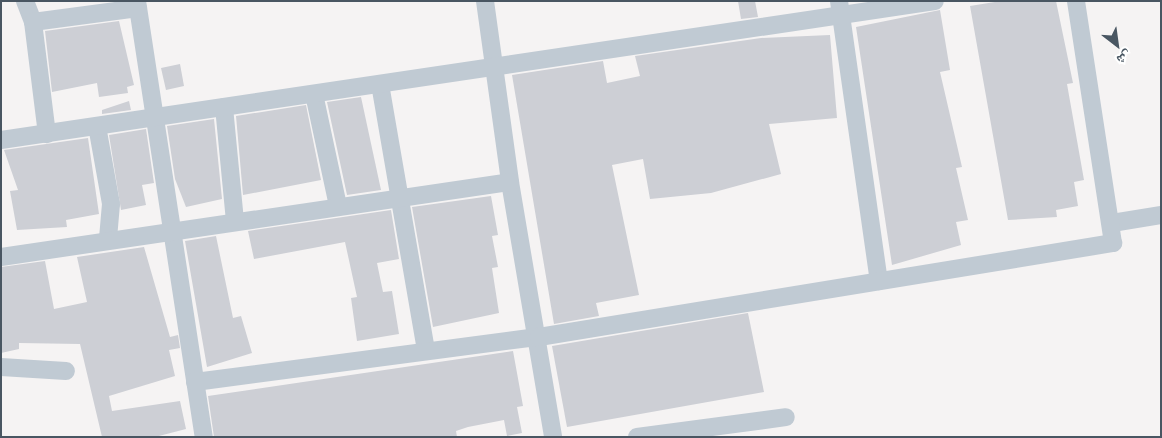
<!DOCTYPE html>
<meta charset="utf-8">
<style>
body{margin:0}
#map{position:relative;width:1162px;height:438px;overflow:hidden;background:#f5f3f3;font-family:"Public Sans","Noto Naskh Arabic",sans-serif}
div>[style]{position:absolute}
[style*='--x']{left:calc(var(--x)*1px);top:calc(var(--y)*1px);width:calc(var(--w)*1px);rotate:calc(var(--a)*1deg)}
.building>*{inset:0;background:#cdcfd5}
.street>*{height:18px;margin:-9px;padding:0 9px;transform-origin:9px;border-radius:9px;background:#c0cad3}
span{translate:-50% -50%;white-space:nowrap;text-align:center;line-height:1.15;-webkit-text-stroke:5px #fff;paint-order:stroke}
.frame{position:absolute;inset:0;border:2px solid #495662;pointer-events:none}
.north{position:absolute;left:1092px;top:20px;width:50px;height:50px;-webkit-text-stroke:4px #fff;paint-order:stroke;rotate:150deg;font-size:14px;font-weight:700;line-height:20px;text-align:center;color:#495662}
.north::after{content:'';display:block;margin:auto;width:18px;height:22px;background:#495662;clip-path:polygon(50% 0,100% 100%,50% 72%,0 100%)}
</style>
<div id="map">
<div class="building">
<i style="clip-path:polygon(738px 1px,755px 1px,758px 17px,741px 19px)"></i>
<i style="clip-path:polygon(1001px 1px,1056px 1px,1073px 83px,1067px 84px,1084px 180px,1074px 182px,1078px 206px,1056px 210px,1057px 217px,1008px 220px,970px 6px)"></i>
<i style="clip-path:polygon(940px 10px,950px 70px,940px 72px,962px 167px,956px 168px,968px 220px,956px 222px,961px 245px,892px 265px,856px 27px)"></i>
<i style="clip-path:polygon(119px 21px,134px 85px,127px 87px,128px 93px,99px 97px,97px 83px,52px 92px,45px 31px)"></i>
<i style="clip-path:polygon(830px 35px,837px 118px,769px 124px,781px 174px,711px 193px,650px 199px,643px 159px,612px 165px,639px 295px,596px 303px,599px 316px,554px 324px,512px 75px,603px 61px,607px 83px,640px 76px,635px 56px,761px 38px)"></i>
<i style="clip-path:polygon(180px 64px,184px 86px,166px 90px,161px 68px)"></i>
<i style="clip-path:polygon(361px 97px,381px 190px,347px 195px,327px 102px)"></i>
<i style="clip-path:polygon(129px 101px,131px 110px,102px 114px,102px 110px)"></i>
<i style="clip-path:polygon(306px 105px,321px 180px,243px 195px,236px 116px)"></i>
<i style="clip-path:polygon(214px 119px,222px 199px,186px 207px,175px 179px,167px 126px)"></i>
<i style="clip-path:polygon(146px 129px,154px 183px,142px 185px,146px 205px,121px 210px,109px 135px)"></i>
<i style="clip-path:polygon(88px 138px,99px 214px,66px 220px,67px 227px,17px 230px,10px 191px,18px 190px,4px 150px)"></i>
<i style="clip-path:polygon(491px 196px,498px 235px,492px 236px,498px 267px,492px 268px,499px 313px,433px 327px,412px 207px)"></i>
<i style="clip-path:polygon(391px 210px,399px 259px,377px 263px,383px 292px,392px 291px,399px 334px,357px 341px,351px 298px,357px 297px,345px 242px,254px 259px,248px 231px)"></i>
<i style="clip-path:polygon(216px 236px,233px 318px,241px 316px,252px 353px,207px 367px,185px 241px)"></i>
<i style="clip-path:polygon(144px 247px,170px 337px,178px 335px,180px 348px,169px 350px,175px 376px,109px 396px,112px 411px,180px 401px,186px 429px,155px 437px,102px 437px,80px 344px,19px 343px,19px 349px,1px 353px,1px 267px,45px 261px,54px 309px,87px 302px,77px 257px)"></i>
<i style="clip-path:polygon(748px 313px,764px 392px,567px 427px,552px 346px)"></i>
<i style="clip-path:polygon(513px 351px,523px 406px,517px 407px,522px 433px,507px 436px,504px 420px,468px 427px,456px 431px,457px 437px,214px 437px,208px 396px)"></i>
</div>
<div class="street">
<i style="--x:25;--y:1;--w:22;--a:69"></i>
<i style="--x:33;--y:22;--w:113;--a:82.9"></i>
<i style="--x:137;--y:1;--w:441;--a:81.3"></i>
<i style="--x:485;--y:1;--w:183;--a:82.1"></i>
<i style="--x:510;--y:182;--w:259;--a:80.4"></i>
<i style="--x:839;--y:1;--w:283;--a:81.9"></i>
<i style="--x:33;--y:22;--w:106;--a:-7.6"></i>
<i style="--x:380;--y:84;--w:271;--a:80.2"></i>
<i style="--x:314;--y:94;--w:115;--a:77.9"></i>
<i style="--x:224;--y:107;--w:115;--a:84.5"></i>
<i style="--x:97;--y:126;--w:79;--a:79.8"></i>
<i style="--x:111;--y:204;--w:34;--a:95"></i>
<i style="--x:1;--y:140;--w:944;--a:-8.46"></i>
<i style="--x:1112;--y:223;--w:50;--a:-9.3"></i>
<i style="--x:1;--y:257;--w:514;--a:-8.38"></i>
<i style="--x:1;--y:367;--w:65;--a:3.5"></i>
<i style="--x:195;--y:382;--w:347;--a:-7.5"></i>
<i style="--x:539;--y:337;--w:582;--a:-9.3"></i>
<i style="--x:1113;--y:243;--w:245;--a:-98.7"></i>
<i style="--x:637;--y:437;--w:150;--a:-7.6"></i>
</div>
<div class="frame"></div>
<div class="north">ش</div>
</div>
